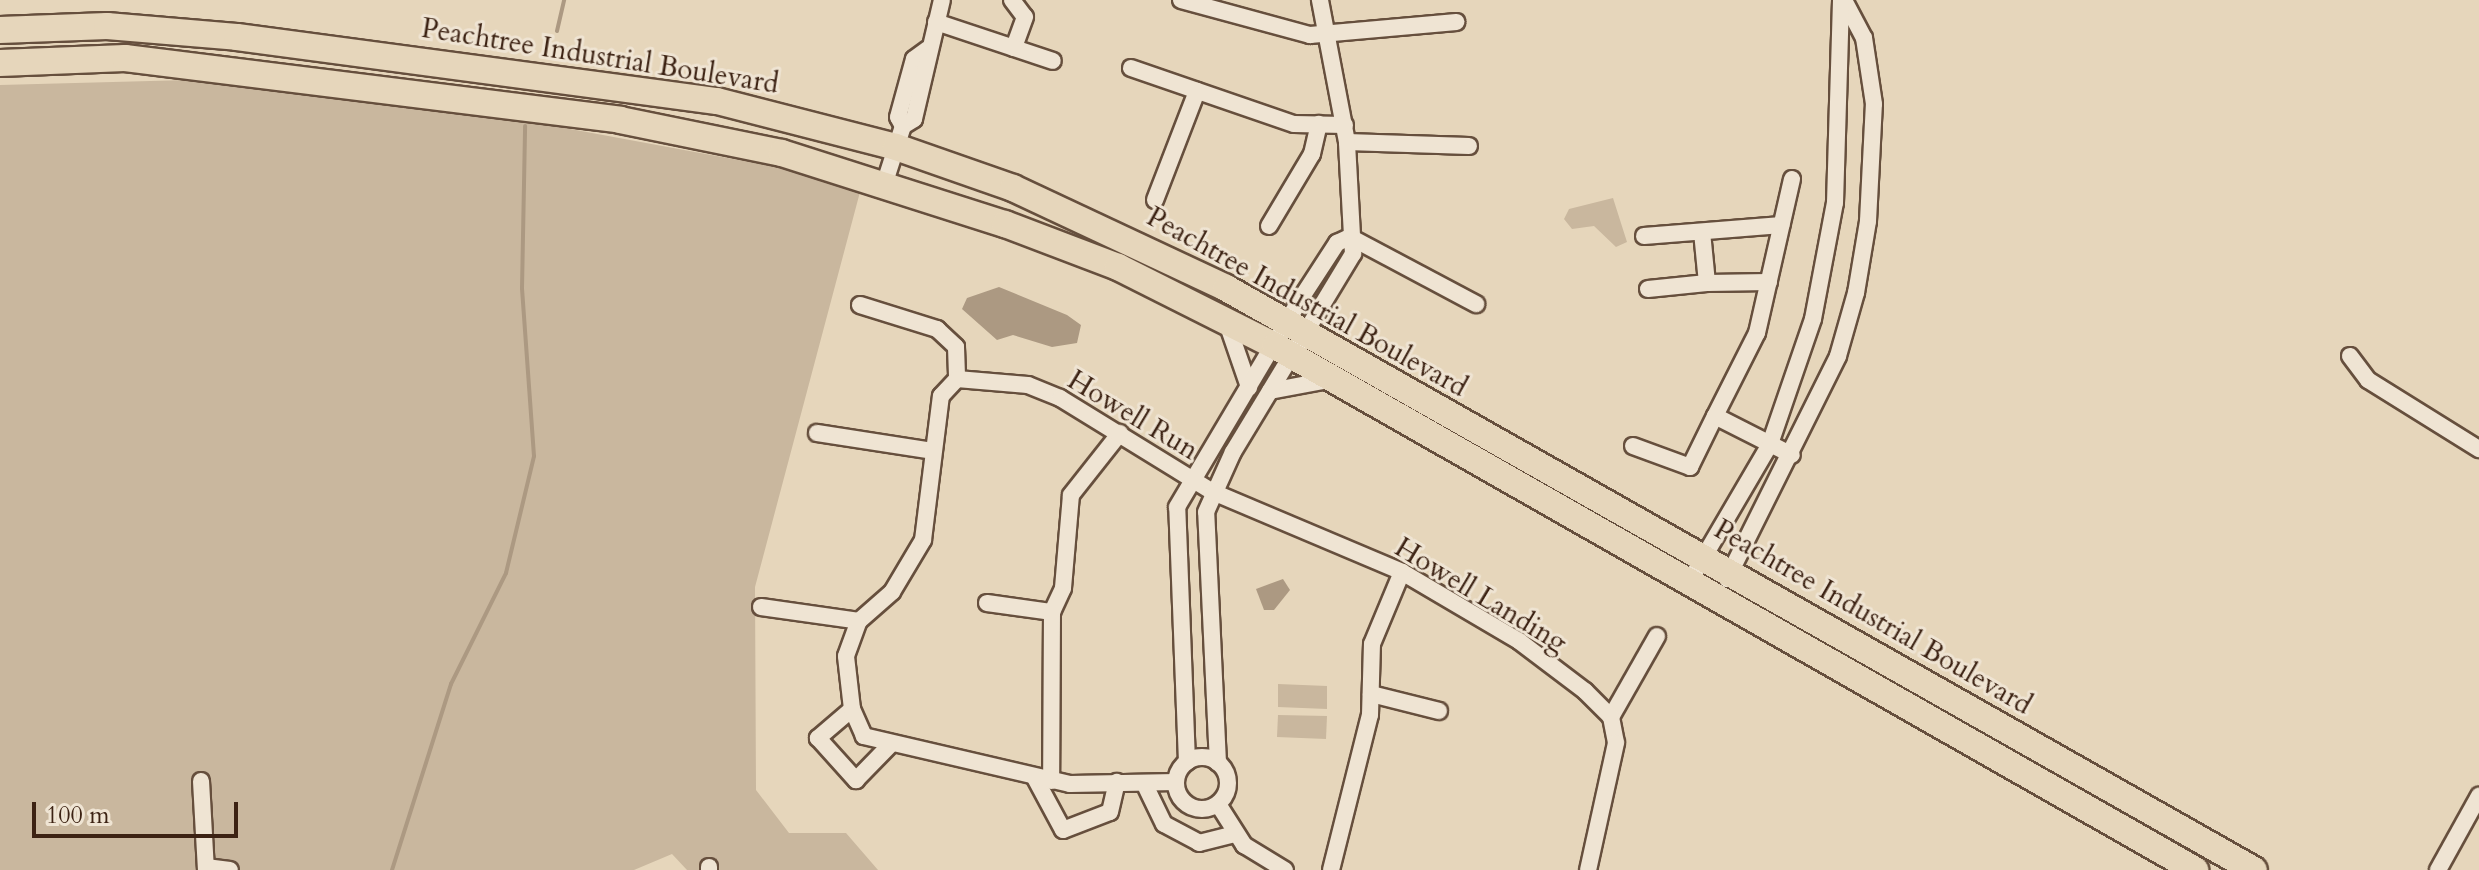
<!DOCTYPE html>
<style>
body{margin:0}
#map{position:relative;width:2479px;height:870px;overflow:hidden;background:#e6d6bb;font-family:Cardo,serif}
div>[style]{position:absolute}
[style*='--x']{left:calc(var(--x)*1px);top:calc(var(--y)*1px);width:calc(var(--w)*1px);rotate:calc(var(--a)*1deg)}
.green>*{inset:0;background:#c9b79e}
.water>*{inset:0;background:#ac9982}
.stream>*{height:4px;margin:-2px;padding:0 2px;transform-origin:2px;border-radius:2px;background:#ac9982}
.roads{filter:drop-shadow(2px 0 #664f3d) drop-shadow(-2px 0 #664f3d) drop-shadow(0 2px #664f3d) drop-shadow(0 -2px #664f3d)}
.minor>*{height:16px;margin:-8px;padding:0 8px;transform-origin:8px;border-radius:8px;background:#efe4d3}
.minor>.ring{margin:-8px;padding:0;box-sizing:content-box;background:none;border:16px solid #efe4d3;border-radius:50%}
.trunk>*{height:26px;margin:-13px;padding:0 13px;transform-origin:13px;border-radius:13px;background:#e6d6bb}
span{translate:-50% -50%;white-space:nowrap;text-align:center;line-height:1.15;-webkit-text-stroke:6px #efe4d3;paint-order:stroke}
.street-label{font-size:28px;color:#3c2213}
.scale{position:absolute;left:32px;top:802px;width:206px;height:36px;box-sizing:border-box;border:4px solid #3c2213;border-top:0;padding-left:10px;font-size:24px;line-height:28px;white-space:nowrap;color:#3c2213;-webkit-text-stroke:6px #efe4d3;paint-order:stroke}
</style>
<div id="map">
<div class="green">
<i style="clip-path:polygon(188px 80px,440px 105px,857px 182px,860px 192px,755px 587px,756px 790px,789px 833px,846px 833px,878px 870px,687px 870px,672px 854px,634px 870px,0 870px,0 85px)"></i>
<i style="clip-path:polygon(1613px 198px,1627px 242px,1616px 247px,1594px 226px,1572px 229px,1564px 219px,1569px 209px)"></i>
<i style="clip-path:polygon(1278px 684px,1327px 686px,1327px 709px,1278px 707px)"></i>
<i style="clip-path:polygon(1278px 715px,1327px 716px,1326px 739px,1277px 737px)"></i>
</div>
<div class="water">
<i style="clip-path:polygon(999px 287px,1067px 315px,1081px 325px,1077px 343px,1052px 347px,1013px 335px,997px 340px,962px 309px,967px 298px)"></i>
<i style="clip-path:polygon(1283px 579px,1290px 590px,1274px 610px,1264px 610px,1256px 589px)"></i>
</div>
<div class="stream">
<i style="--x:557;--y:31;--w:32;--a:-77"></i>
<i style="--x:392;--y:870;--w:195;--a:-72.4"></i>
<i style="--x:451;--y:684;--w:124;--a:-63.6"></i>
<i style="--x:506;--y:573;--w:120;--a:-76.5"></i>
<i style="--x:534;--y:456;--w:168;--a:-94.1"></i>
<i style="--x:522;--y:288;--w:162;--a:-88.9"></i>
</div>
<div class="roads">
<div class="minor">
<i style="--x:1012;--y:0;--w:21;--a:53"></i>
<i style="--x:1025;--y:17;--w:33;--a:110"></i>
<i style="--x:1181;--y:0;--w:134;--a:15.2"></i>
<i style="--x:1310;--y:35;--w:147;--a:-5.1"></i>
<i style="--x:936;--y:22;--w:123;--a:18.4"></i>
<i style="--x:1131;--y:68;--w:172;--a:19"></i>
<i style="--x:1294;--y:124;--w:51;--a:1.1"></i>
<i style="--x:903;--y:126;--w:10;--a:-119"></i>
<i style="--x:898;--y:117;--w:60;--a:-74.6"></i>
<i style="--x:914;--y:59;--w:17;--a:-36"></i>
<i style="--x:1347;--y:142;--w:122;--a:1.9"></i>
<i style="--x:885;--y:182;--w:59;--a:-72.2"></i>
<i style="--x:903;--y:126;--w:13;--a:-32"></i>
<i style="--x:914;--y:119;--w:122;--a:-76.8"></i>
<i style="--x:1155;--y:200;--w:117;--a:-68.9"></i>
<i style="--x:1269;--y:226;--w:84;--a:-59.2"></i>
<i style="--x:1312;--y:154;--w:31;--a:-77"></i>
<i style="--x:1702;--y:232;--w:51;--a:84.4"></i>
<i style="--x:1707;--y:283;--w:62;--a:-0.9"></i>
<i style="--x:1644;--y:236;--w:138;--a:-4.6"></i>
<i style="--x:1350;--y:237;--w:143;--a:28"></i>
<i style="--x:1648;--y:289;--w:59;--a:-5.8"></i>
<i style="--x:860;--y:305;--w:81;--a:17.3"></i>
<i style="--x:937;--y:329;--w:26;--a:43"></i>
<i style="--x:956;--y:347;--w:32;--a:88"></i>
<i style="--x:1228;--y:326;--w:65;--a:71"></i>
<i style="--x:2350;--y:356;--w:30;--a:53"></i>
<i style="--x:2368;--y:380;--w:131;--a:31.9"></i>
<i style="--x:1270;--y:391;--w:60;--a:-10.6"></i>
<i style="--x:1715;--y:416;--w:93;--a:-63.2"></i>
<i style="--x:1757;--y:333;--w:158;--a:-77.2"></i>
<i style="--x:817;--y:433;--w:117;--a:8.8"></i>
<i style="--x:1633;--y:446;--w:61;--a:20.2"></i>
<i style="--x:1690;--y:467;--w:57;--a:-63.9"></i>
<i style="--x:1715;--y:416;--w:86;--a:26.9"></i>
<i style="--x:1727;--y:579;--w:249;--a:-63.5"></i>
<i style="--x:1838;--y:356;--w:66;--a:-74.1"></i>
<i style="--x:1856;--y:293;--w:73;--a:-80.5"></i>
<i style="--x:1868;--y:221;--w:117;--a:-87.1"></i>
<i style="--x:1874;--y:104;--w:67;--a:-98.6"></i>
<i style="--x:1864;--y:38;--w:43;--a:-117.8"></i>
<i style="--x:1688;--y:584;--w:162;--a:-59.6"></i>
<i style="--x:1770;--y:444;--w:132;--a:-71"></i>
<i style="--x:1813;--y:319;--w:118;--a:-79.3"></i>
<i style="--x:1835;--y:203;--w:203;--a:-88.3"></i>
<i style="--x:987;--y:603;--w:66;--a:7.9"></i>
<i style="--x:1052;--y:612;--w:169;--a:90.3"></i>
<i style="--x:761;--y:607;--w:99;--a:8.1"></i>
<i style="--x:1052;--y:612;--w:26;--a:-65"></i>
<i style="--x:1063;--y:588;--w:93;--a:-85.1"></i>
<i style="--x:1071;--y:495;--w:79;--a:-51.7"></i>
<i style="--x:1371;--y:694;--w:70;--a:14"></i>
<i style="--x:852;--y:709;--w:45;--a:139.5"></i>
<i style="--x:818;--y:738;--w:57;--a:47.9"></i>
<i style="--x:856;--y:780;--w:49;--a:-45.8"></i>
<i style="--x:1611;--y:717;--w:93;--a:-60.4"></i>
<i class="ring" style="left:1176px;top:757px;width:36px;height:36px"></i>
<i style="--x:1187;--y:762;--w:255;--a:-92.2"></i>
<i style="--x:1177;--y:507;--w:237;--a:-59.3"></i>
<i style="--x:1298;--y:303;--w:72;--a:-57"></i>
<i style="--x:1337;--y:243;--w:14;--a:-25"></i>
<i style="--x:1218;--y:763;--w:251;--a:-92.7"></i>
<i style="--x:1206;--y:512;--w:66;--a:-65.8"></i>
<i style="--x:1233;--y:452;--w:232;--a:-58.8"></i>
<i style="--x:1353;--y:254;--w:112;--a:-93.1"></i>
<i style="--x:1347;--y:142;--w:145;--a:-100.8"></i>
<i style="--x:1035;--y:778;--w:59;--a:61.7"></i>
<i style="--x:1063;--y:830;--w:50;--a:-21"></i>
<i style="--x:1110;--y:812;--w:31;--a:-77"></i>
<i style="--x:201;--y:781;--w:89;--a:86.8"></i>
<i style="--x:1176;--y:782;--w:106;--a:178.9"></i>
<i style="--x:1070;--y:784;--w:212;--a:-166.9"></i>
<i style="--x:864;--y:736;--w:30;--a:-114"></i>
<i style="--x:852;--y:709;--w:53;--a:-96.5"></i>
<i style="--x:846;--y:656;--w:37;--a:-70"></i>
<i style="--x:859;--y:621;--w:44;--a:-41.3"></i>
<i style="--x:892;--y:592;--w:61;--a:-59.2"></i>
<i style="--x:923;--y:540;--w:145;--a:-82.9"></i>
<i style="--x:941;--y:396;--w:23;--a:-47"></i>
<i style="--x:957;--y:379;--w:71;--a:4.8"></i>
<i style="--x:1028;--y:385;--w:35;--a:22"></i>
<i style="--x:1060;--y:398;--w:180;--a:31.6"></i>
<i style="--x:1213;--y:492;--w:205;--a:22.9"></i>
<i style="--x:1402;--y:572;--w:136;--a:30.5"></i>
<i style="--x:1519;--y:641;--w:83;--a:37.1"></i>
<i style="--x:1585;--y:691;--w:37;--a:45"></i>
<i style="--x:1611;--y:717;--w:26;--a:79"></i>
<i style="--x:1616;--y:743;--w:130;--a:102.4"></i>
<i style="--x:1146;--y:787;--w:41;--a:64.1"></i>
<i style="--x:1164;--y:824;--w:40;--a:28"></i>
<i style="--x:1199;--y:843;--w:36;--a:-14"></i>
<i style="--x:1218;--y:804;--w:49;--a:57.6"></i>
<i style="--x:1244;--y:845;--w:48;--a:31.4"></i>
<i style="--x:206;--y:867;--w:24;--a:7"></i>
<i style="--x:709;--y:867;--w:3;--a:90"></i>
<i style="--x:1331;--y:870;--w:160;--a:-75.9"></i>
<i style="--x:1370;--y:715;--w:71;--a:-88.4"></i>
<i style="--x:1372;--y:644;--w:78;--a:-67.4"></i>
<i style="--x:2438;--y:870;--w:85;--a:-61"></i>
</div>
<div class="trunk">
<i style="--x:0;--y:30;--w:107;--a:-2.1"></i>
<i style="--x:107;--y:26;--w:130;--a:4.8"></i>
<i style="--x:237;--y:37;--w:484;--a:7.6"></i>
<i style="--x:717;--y:101;--w:185;--a:14.4"></i>
<i style="--x:896;--y:147;--w:124;--a:19.3"></i>
<i style="--x:1013;--y:188;--w:235;--a:25.1"></i>
<i style="--x:1226;--y:288;--w:1181;--a:29.52"></i>
<i style="--x:0;--y:63;--w:125;--a:-2.3"></i>
<i style="--x:125;--y:58;--w:499;--a:7.1"></i>
<i style="--x:620;--y:120;--w:165;--a:11.5"></i>
<i style="--x:782;--y:153;--w:234;--a:17.7"></i>
<i style="--x:1005;--y:224;--w:121;--a:20.8"></i>
<i style="--x:1118;--y:267;--w:176;--a:26.7"></i>
<i style="--x:1275;--y:346;--w:1059;--a:29.66"></i>
</div>
</div>
<div class="street-label">
<span style="left:600px;top:56px;rotate:9deg">Peachtree Industrial Boulevard</span>
<span style="left:1307px;top:302px;rotate:29deg">Peachtree Industrial Boulevard</span>
<span style="left:1133px;top:415px;rotate:31deg">Howell Run</span>
<span style="left:1481px;top:595px;rotate:31deg">Howell Landing</span>
<span style="left:1873px;top:617px;rotate:30deg">Peachtree Industrial Boulevard</span>
</div>
<div class="scale">100 m</div>
</div>
